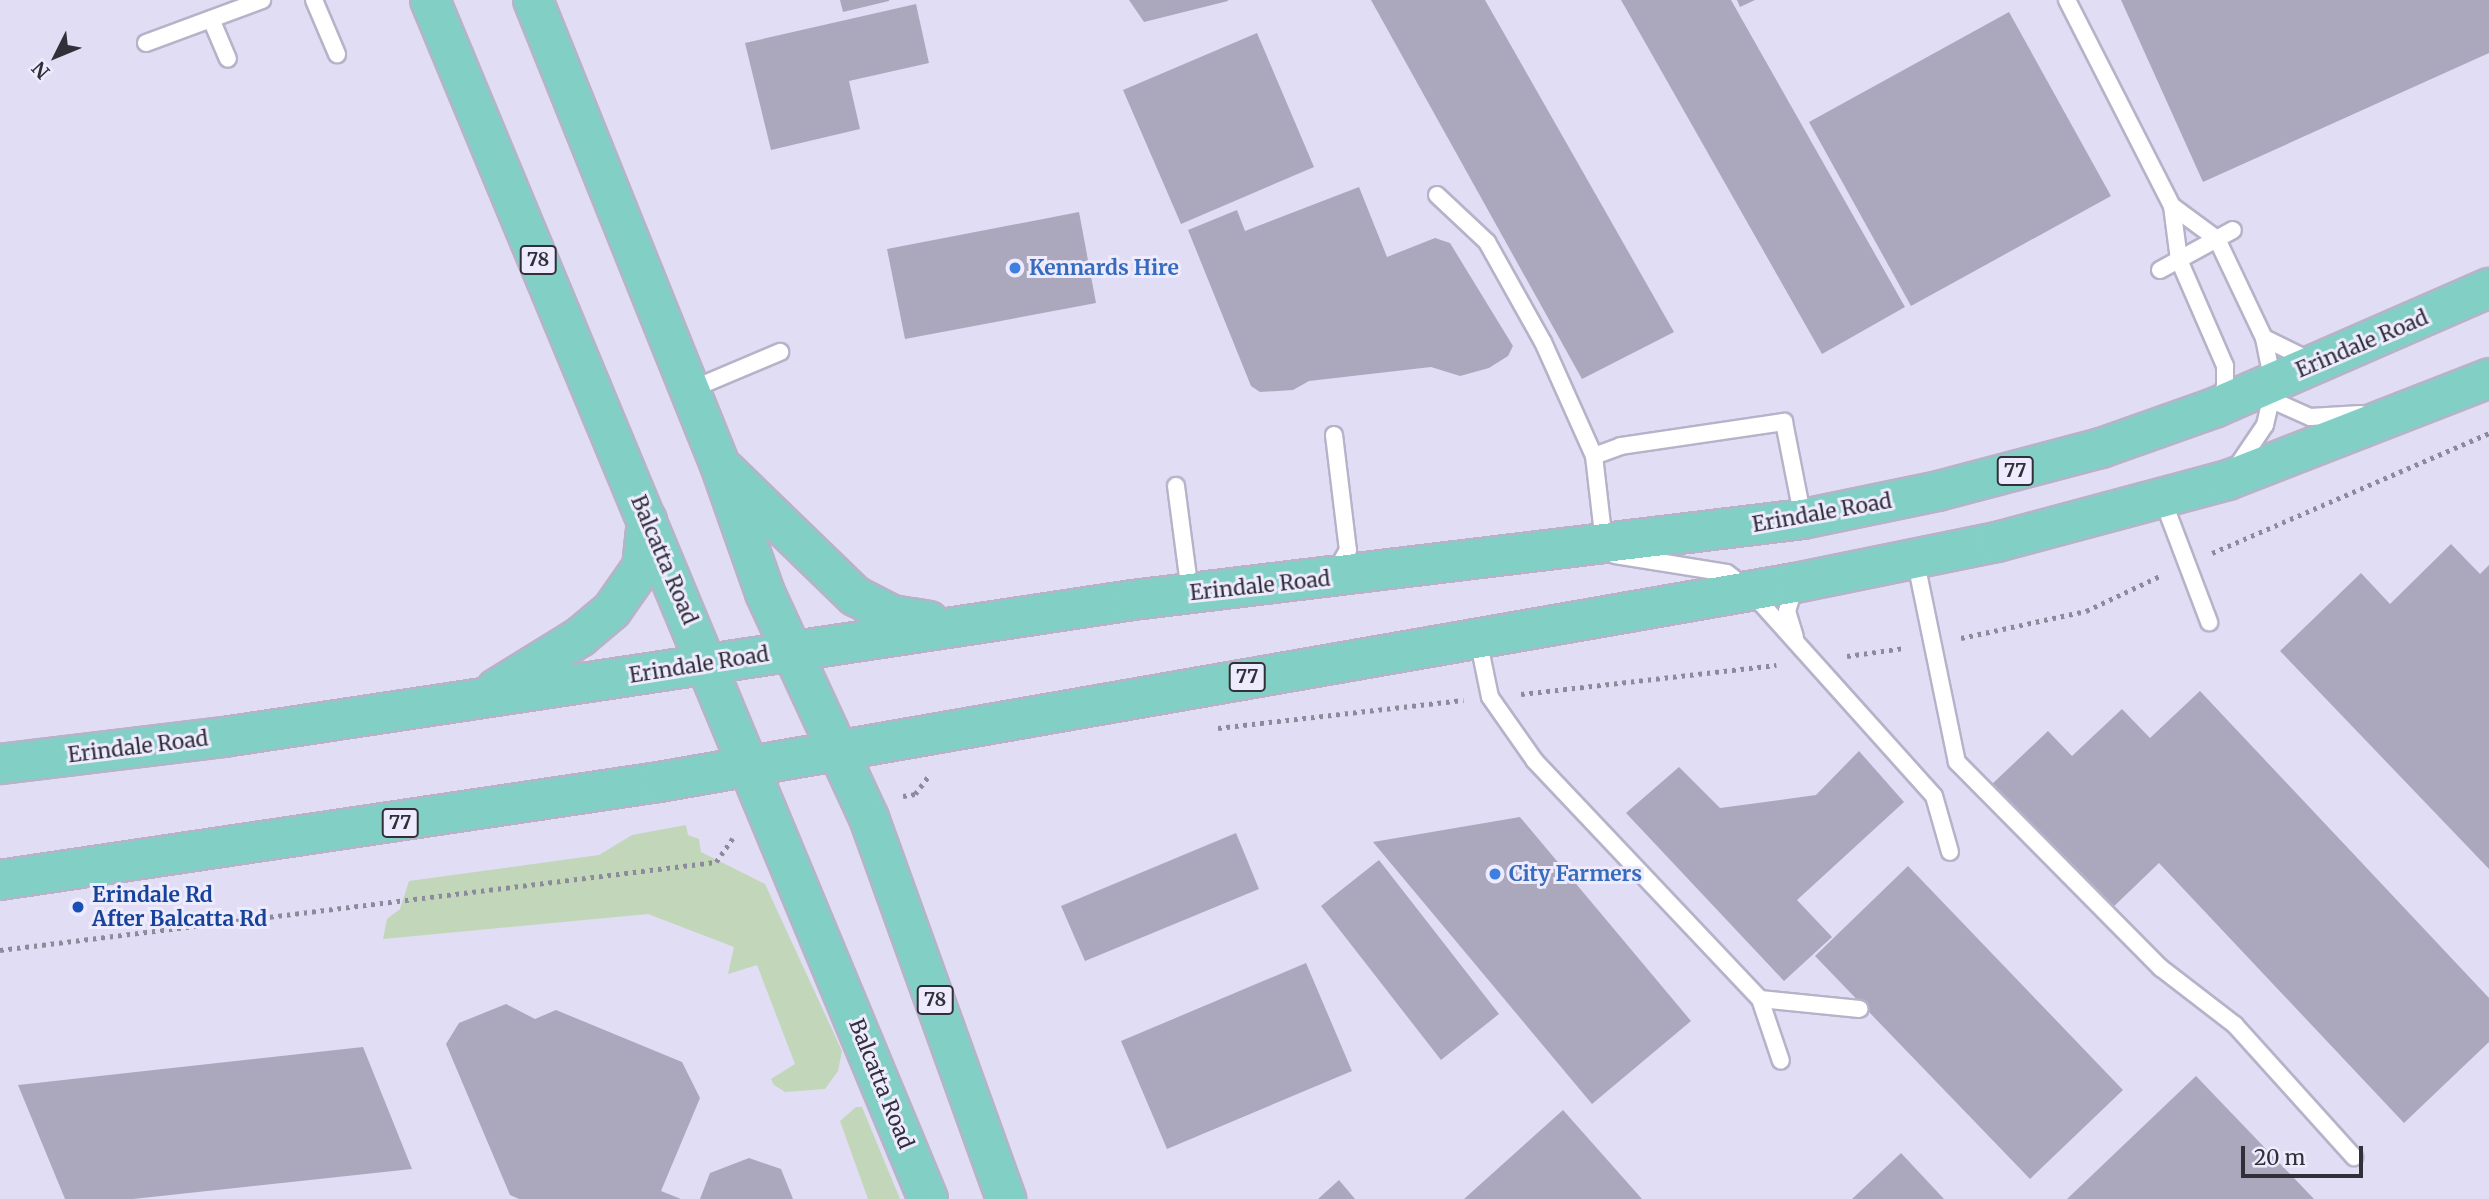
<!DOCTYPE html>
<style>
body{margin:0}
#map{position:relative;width:2489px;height:1199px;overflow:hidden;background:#e0ddf5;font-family:Merriweather,serif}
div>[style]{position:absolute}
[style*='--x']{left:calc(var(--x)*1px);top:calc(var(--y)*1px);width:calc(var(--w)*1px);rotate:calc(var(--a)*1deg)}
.green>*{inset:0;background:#c2d7ba}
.building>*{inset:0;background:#aba8be}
.path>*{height:4.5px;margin-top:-2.25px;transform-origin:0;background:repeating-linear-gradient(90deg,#8d8b9b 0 3.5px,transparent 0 8.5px)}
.roads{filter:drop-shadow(2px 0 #b6b3c9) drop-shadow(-2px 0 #b6b3c9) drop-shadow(0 2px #b6b3c9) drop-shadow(0 -2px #b6b3c9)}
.lane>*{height:16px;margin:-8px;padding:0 8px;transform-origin:8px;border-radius:8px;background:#fff}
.primary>*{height:38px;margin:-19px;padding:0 19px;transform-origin:19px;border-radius:19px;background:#82d0c5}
.dots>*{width:19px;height:19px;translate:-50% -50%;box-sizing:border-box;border:4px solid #eeebfe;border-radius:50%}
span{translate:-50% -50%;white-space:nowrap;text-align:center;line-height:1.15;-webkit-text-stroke:6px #eeebfe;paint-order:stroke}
.shield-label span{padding:2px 5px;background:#eeebfe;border:2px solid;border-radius:5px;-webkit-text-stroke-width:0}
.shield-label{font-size:19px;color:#313039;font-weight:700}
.shop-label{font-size:21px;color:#366cbe;font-weight:700}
.left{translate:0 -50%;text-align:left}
.street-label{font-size:21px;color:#313039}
.transit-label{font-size:21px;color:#164399;font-weight:700}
.north{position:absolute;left:21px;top:21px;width:70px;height:70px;-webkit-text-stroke:5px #eeebfe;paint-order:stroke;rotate:227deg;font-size:19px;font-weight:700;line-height:28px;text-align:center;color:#313039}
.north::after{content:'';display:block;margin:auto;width:24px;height:32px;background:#313039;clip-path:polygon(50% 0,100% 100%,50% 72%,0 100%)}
.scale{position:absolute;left:2241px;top:1146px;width:122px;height:32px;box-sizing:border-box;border:4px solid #313039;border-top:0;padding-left:9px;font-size:21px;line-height:24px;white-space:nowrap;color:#313039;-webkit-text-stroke:5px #eeebfe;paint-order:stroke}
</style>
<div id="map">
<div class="green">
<i style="clip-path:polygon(686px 825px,688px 835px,699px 839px,701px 852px,765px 884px,842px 1051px,838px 1071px,825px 1089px,785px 1092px,774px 1085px,771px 1079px,795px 1064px,757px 965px,728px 974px,734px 947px,648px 914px,383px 939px,387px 919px,400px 909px,409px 881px,599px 855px,632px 835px)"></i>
<i style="clip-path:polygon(856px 1107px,862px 1107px,900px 1199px,868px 1199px,840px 1121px)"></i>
</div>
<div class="building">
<i style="clip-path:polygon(840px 0,889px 0,889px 1px,843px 12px)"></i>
<i style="clip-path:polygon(1129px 0,1228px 0,1228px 1px,1144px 22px)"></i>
<i style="clip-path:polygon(1371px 0,1485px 0,1674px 332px,1582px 379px)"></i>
<i style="clip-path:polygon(1621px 0,1731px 0,1905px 307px,1822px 354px)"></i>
<i style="clip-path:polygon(1737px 0,1755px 0,1740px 7px)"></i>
<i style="clip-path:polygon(2121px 0,2489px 0,2489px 53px,2203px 182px)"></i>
<i style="clip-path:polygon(916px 4px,929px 63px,849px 81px,860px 129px,771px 150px,745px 43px)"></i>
<i style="clip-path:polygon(2009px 12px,2111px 196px,1911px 306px,1809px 122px)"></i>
<i style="clip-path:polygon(1257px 33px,1314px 167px,1181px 224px,1123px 90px)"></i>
<i style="clip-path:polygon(1359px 187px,1387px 257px,1435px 238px,1450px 243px,1513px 346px,1508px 356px,1489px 368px,1460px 376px,1431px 367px,1309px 381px,1293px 390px,1260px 392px,1251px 386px,1188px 230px,1237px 210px,1245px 231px)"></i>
<i style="clip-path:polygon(1079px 212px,1096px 303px,905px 339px,887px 249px)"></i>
<i style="clip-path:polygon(2451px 544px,2480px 574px,2489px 565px,2489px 869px,2280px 651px,2361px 573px,2390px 604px)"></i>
<i style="clip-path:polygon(2200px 691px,2489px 998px,2489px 1042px,2404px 1123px,2159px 863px,2109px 911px,1990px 786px,2048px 731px,2072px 756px,2122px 709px,2150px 738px)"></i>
<i style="clip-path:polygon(1859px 751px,1904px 802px,1797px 900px,1832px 937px,1784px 981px,1626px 813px,1679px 767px,1720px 808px,1816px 795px)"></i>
<i style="clip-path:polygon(1520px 817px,1691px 1021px,1592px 1104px,1373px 842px)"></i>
<i style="clip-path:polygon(1236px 833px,1259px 889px,1085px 961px,1061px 906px)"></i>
<i style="clip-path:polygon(1379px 860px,1499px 1014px,1441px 1060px,1321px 906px)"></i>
<i style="clip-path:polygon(1908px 866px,2123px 1090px,2030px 1179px,1815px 956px)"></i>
<i style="clip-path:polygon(1306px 963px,1352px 1071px,1167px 1149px,1121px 1041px)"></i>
<i style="clip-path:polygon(506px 1004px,535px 1019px,556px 1010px,682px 1062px,700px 1098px,661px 1191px,681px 1199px,519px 1199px,510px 1195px,446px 1044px,459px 1023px)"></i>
<i style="clip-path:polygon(363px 1047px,412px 1169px,133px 1199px,65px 1199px,18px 1085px)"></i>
<i style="clip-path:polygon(2196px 1076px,2314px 1199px,2067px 1199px)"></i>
<i style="clip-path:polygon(1563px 1110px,1642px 1199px,1464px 1199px)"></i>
<i style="clip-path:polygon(1901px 1153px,1944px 1199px,1852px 1199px)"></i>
<i style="clip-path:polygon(749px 1158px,781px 1169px,793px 1199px,700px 1199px,710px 1173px)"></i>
<i style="clip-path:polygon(1339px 1180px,1355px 1199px,1318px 1199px)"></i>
</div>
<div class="path">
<i style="--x:2212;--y:553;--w:302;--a:-23.4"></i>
<i style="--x:1961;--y:638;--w:128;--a:-12.2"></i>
<i style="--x:2086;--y:611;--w:84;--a:-25.3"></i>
<i style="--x:1847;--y:656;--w:59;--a:-7.9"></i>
<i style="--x:1521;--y:694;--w:257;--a:-6.5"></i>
<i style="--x:1218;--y:728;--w:247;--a:-6.5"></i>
<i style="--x:903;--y:796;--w:12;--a:-9"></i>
<i style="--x:915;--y:794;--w:21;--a:-53"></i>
<i style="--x:0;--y:950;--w:721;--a:-7.01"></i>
<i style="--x:716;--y:862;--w:29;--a:-55"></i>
</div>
<div class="roads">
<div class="lane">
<i style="--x:314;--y:0;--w:59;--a:66.9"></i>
<i style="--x:2067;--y:0;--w:231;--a:63"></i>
<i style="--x:2172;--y:206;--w:56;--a:36.3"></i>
<i style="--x:2217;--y:239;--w:110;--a:64.6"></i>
<i style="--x:2264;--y:338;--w:50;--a:26.1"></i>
<i style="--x:211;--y:19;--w:43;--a:67"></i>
<i style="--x:146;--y:43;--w:124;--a:-20.3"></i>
<i style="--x:1437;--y:195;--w:69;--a:43.2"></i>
<i style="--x:1487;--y:242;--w:115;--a:60.8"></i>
<i style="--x:1543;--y:342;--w:125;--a:65.9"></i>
<i style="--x:1594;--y:456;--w:87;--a:83.4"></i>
<i style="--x:2172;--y:206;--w:54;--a:82.6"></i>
<i style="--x:2179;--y:260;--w:116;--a:66.5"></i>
<i style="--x:2225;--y:366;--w:21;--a:90"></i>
<i style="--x:2225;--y:387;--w:14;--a:120"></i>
<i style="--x:2160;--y:270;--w:83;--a:-28.7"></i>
<i style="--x:690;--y:390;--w:98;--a:-22.9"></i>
<i style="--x:2256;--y:393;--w:59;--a:24"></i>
<i style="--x:2310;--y:417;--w:51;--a:-3.4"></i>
<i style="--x:1334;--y:435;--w:116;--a:83.1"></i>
<i style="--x:1348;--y:550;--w:24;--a:120"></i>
<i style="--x:1594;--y:456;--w:29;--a:-20"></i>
<i style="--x:1621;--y:446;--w:165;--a:-8.4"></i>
<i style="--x:1784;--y:422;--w:99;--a:78.9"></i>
<i style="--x:2236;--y:468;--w:52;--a:-56"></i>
<i style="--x:2265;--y:425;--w:26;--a:-77"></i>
<i style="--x:2271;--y:400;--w:17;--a:-83"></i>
<i style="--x:2273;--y:383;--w:46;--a:-101.3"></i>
<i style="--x:1176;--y:486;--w:108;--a:82.5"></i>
<i style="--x:2162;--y:498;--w:133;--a:69.2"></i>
<i style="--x:1615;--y:555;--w:113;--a:9.1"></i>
<i style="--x:1727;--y:573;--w:29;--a:38"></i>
<i style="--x:1750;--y:591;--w:275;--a:48.1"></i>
<i style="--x:1934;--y:796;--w:58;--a:74.1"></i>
<i style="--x:1915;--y:558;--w:208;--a:78.4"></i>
<i style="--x:1957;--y:762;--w:290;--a:45.3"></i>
<i style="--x:2161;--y:968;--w:93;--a:37.6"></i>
<i style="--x:2235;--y:1025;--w:178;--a:48"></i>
<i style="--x:1795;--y:585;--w:27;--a:107"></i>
<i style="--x:1787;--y:611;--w:27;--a:73"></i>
<i style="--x:1478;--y:639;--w:59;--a:78.3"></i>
<i style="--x:1490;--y:697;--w:78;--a:54.9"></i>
<i style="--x:1535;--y:761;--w:328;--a:46.6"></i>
<i style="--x:1760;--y:999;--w:65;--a:71.3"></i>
<i style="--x:1760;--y:999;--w:100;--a:5.7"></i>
</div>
<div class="primary">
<i style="--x:430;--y:0;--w:1298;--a:67.44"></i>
<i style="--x:533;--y:0;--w:501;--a:68.09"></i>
<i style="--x:720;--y:465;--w:136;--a:70.6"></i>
<i style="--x:765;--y:593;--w:248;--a:65.2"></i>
<i style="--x:869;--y:818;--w:405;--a:70.2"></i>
<i style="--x:726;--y:471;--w:180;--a:44.1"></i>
<i style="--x:855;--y:596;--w:42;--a:27.2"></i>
<i style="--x:892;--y:615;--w:37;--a:9"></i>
<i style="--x:496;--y:689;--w:99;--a:-31.8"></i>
<i style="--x:580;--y:637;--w:42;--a:-40.2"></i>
<i style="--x:612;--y:610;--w:52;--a:-55.1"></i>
<i style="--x:642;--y:567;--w:47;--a:-83.9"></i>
<i style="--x:0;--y:764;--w:226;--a:-6.9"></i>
<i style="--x:224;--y:737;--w:919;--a:-8.57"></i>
<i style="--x:1133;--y:600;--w:675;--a:-6.89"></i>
<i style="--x:1803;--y:519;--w:138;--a:-11.7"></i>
<i style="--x:1938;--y:491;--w:169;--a:-14.8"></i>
<i style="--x:2101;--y:448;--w:120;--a:-19.5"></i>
<i style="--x:2214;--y:408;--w:300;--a:-23.6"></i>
<i style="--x:0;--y:880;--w:666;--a:-8.46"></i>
<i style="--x:659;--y:782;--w:1153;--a:-9.94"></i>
<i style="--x:1795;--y:583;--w:206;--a:-11.5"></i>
<i style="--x:1997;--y:542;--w:239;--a:-15"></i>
<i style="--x:2228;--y:480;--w:280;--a:-21.3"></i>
</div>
</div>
<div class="dots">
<i style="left:1015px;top:268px;background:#3f7fe0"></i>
<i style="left:1495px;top:874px;background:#3f7fe0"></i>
<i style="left:78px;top:907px;background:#1a4fb4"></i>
</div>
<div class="shield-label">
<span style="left:538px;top:260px">78</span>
<span style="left:2015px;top:471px">77</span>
<span style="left:1247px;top:677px">77</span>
<span style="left:400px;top:823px">77</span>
<span style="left:935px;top:1000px">78</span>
</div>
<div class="shop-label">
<span class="left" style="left:1029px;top:268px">Kennards Hire</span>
<span class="left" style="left:1509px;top:874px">City Farmers</span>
</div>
<div class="street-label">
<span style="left:2362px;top:344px;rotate:-23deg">Erindale Road</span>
<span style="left:1822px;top:513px;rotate:-10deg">Erindale Road</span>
<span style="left:664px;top:560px;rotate:67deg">Balcatta Road</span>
<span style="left:1260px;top:586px;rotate:-6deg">Erindale Road</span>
<span style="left:699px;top:665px;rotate:-9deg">Erindale Road</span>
<span style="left:138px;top:747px;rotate:-7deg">Erindale Road</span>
<span style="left:881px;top:1084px;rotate:68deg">Balcatta Road</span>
</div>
<div class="transit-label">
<span class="left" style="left:92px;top:907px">Erindale Rd<br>After Balcatta Rd</span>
</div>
<div class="north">N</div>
<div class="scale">20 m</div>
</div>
